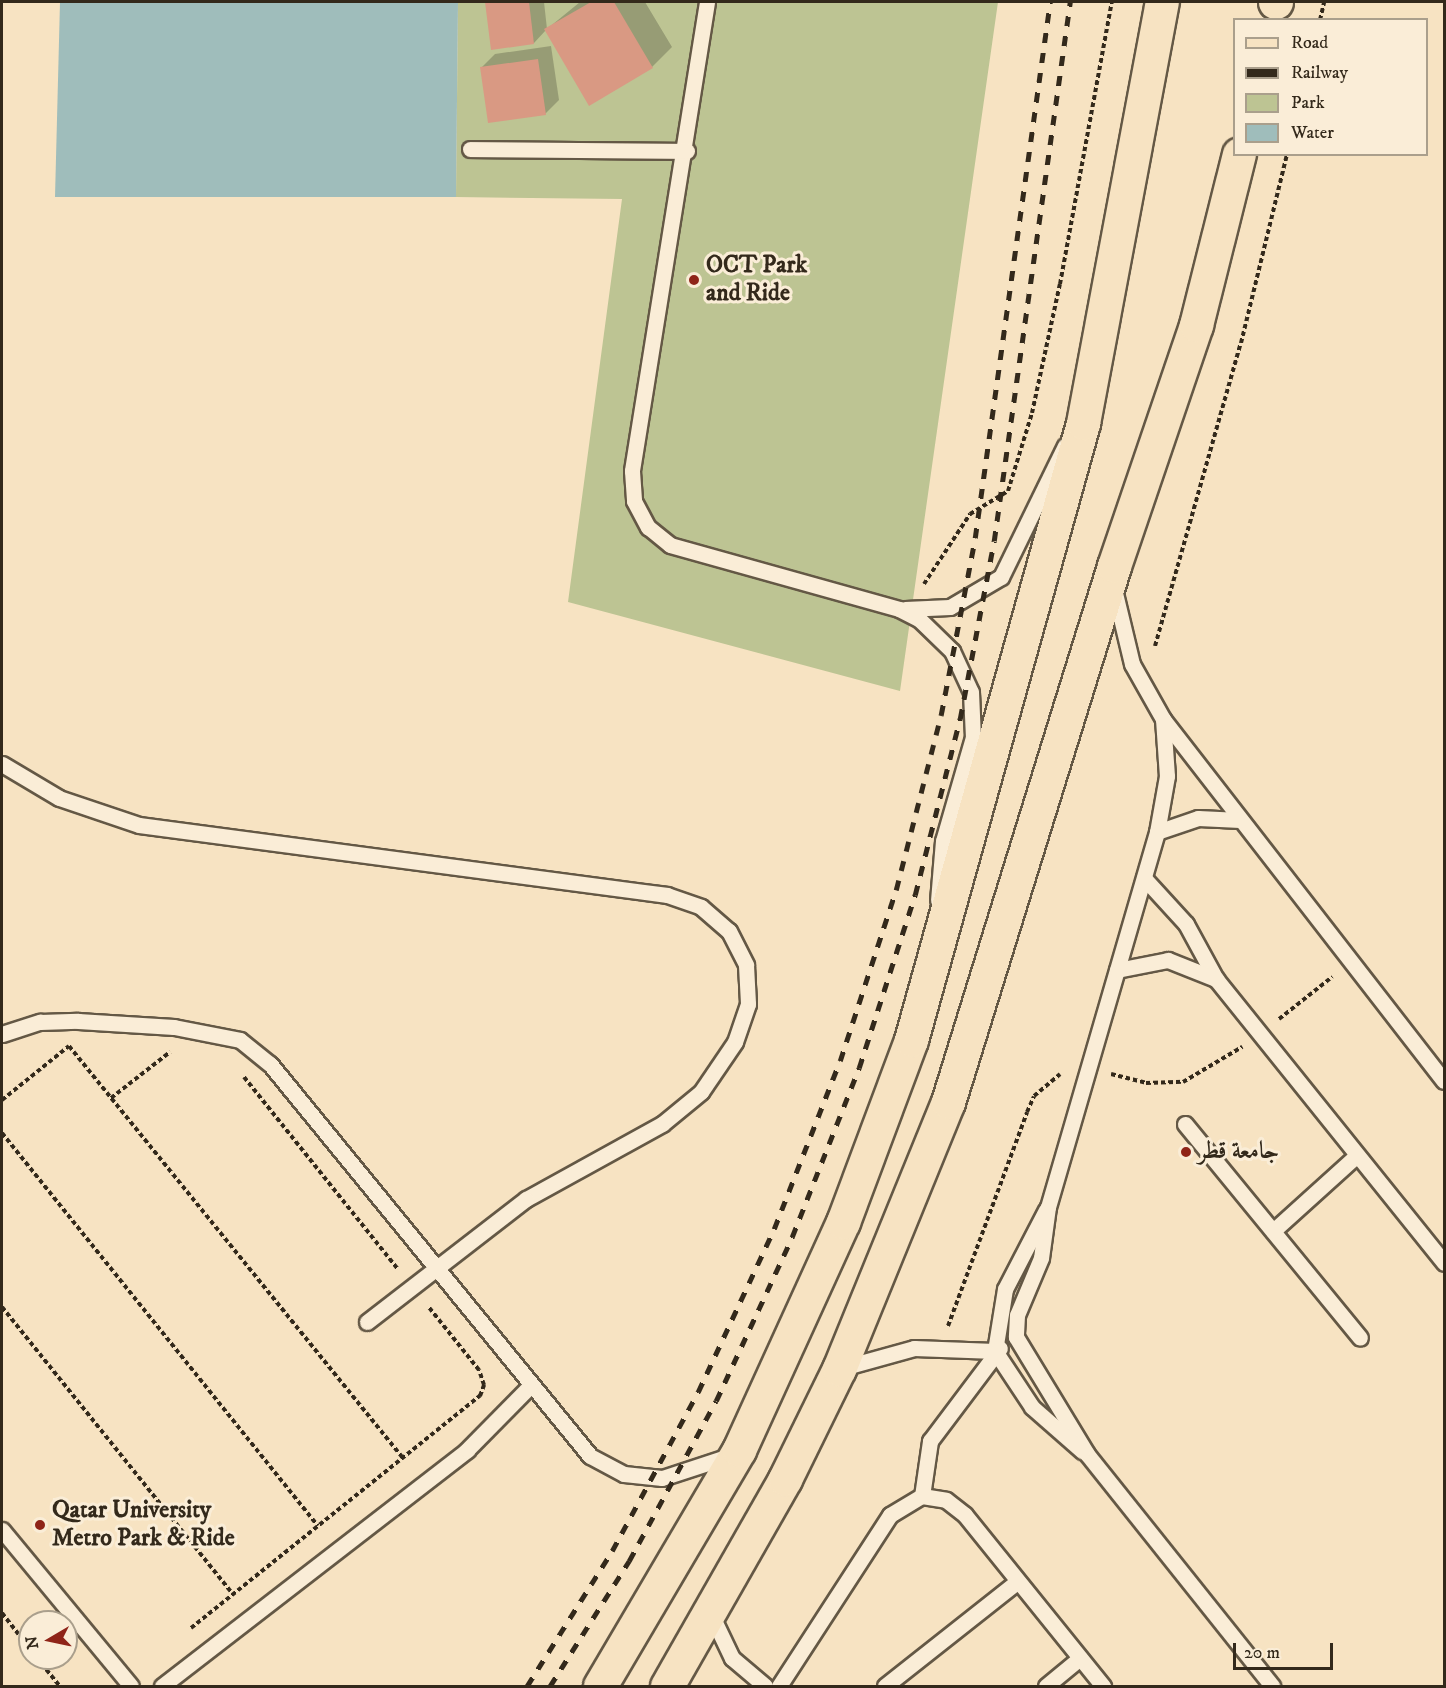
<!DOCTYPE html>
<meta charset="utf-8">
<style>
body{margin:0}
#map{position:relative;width:1446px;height:1688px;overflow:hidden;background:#f7e3c2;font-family:"IM FELL DW Pica",Amiri,serif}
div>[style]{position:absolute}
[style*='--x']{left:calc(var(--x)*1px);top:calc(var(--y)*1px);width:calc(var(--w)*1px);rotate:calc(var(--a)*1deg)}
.green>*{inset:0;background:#bdc493}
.water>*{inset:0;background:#9fbdbb}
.shadow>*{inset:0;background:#0003}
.building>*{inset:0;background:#d99983}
.path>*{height:4px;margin-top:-2px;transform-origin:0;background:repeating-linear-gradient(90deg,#33291b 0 4.5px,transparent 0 7.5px)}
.roads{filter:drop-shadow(2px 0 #645845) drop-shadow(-2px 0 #645845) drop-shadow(0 2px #645845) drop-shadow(0 -2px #645845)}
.lane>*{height:15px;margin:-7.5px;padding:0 7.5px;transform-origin:7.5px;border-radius:7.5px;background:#faedd7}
.primary>*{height:33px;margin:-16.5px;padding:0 16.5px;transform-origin:16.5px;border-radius:16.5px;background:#f7e3c2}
.highway>*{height:33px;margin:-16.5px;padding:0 16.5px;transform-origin:16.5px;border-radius:16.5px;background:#f7e3c2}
.rail>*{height:4.5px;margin-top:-2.25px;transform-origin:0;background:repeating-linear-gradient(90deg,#33291b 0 10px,transparent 0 20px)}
.dots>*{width:16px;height:16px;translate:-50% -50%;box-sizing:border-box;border:3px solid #faedd7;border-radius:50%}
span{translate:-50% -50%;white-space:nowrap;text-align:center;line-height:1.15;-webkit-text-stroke:6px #faedd7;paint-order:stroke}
.poi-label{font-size:24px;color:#33291b;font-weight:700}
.left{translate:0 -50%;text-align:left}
.frame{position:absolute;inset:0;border:3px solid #33291b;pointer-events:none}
.legend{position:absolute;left:1233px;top:18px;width:195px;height:138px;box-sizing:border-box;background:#faedd7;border:2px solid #aa9f8c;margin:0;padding:8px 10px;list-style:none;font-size:18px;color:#33291b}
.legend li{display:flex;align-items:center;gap:12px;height:30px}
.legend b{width:30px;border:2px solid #aa9f8c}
.north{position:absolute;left:18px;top:1610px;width:60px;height:60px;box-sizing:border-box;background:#faedd7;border:2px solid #aa9f8c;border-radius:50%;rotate:261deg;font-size:16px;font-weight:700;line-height:24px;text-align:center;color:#33291b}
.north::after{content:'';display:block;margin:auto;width:21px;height:27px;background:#8f2418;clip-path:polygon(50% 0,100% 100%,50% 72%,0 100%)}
.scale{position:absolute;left:1233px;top:1643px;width:100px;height:27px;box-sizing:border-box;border:3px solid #33291b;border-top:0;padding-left:8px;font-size:18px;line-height:21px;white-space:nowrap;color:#33291b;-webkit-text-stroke:4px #faedd7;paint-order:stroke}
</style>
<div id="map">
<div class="green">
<i style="clip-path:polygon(458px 2px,998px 2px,900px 691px,568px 602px,622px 199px,456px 197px)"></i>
</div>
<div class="water">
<i style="clip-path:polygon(60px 2px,458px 2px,456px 197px,55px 197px)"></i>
</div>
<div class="shadow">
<i style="clip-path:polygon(487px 2px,544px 2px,547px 29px,580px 2px,645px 2px,672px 47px,652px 67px,546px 30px,534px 43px,492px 48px)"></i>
<i style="clip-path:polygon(551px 46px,559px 100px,545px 114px,481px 68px,495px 54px)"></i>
</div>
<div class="building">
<i style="clip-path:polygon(485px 2px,529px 2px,534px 44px,491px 50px)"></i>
<i style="clip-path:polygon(591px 2px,614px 2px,653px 68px,589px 106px,544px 29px)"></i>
<i style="clip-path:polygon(538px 59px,546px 115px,488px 123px,480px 67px)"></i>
</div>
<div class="path">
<i style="--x:1320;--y:20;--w:18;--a:-77"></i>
<i style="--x:924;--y:584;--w:84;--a:-56.7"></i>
<i style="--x:970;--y:514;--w:44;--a:-31.2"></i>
<i style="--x:1008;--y:491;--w:82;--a:-72.9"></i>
<i style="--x:1032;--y:413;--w:132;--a:-77.8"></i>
<i style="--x:1060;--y:284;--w:287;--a:-79.6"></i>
<i style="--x:1155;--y:646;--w:315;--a:-74.2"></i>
<i style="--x:1241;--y:343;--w:195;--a:-76.3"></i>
<i style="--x:1279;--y:1019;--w:68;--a:-38.4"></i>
<i style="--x:1111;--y:1074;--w:36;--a:14"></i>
<i style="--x:1146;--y:1083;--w:37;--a:-2"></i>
<i style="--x:1183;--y:1082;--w:69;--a:-30.7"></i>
<i style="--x:244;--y:1077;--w:245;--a:51.3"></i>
<i style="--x:111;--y:1098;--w:75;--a:-37.9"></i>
<i style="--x:2;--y:1100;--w:86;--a:-38.9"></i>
<i style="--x:69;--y:1046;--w:530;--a:50.97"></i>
<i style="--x:2;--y:1133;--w:504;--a:51.2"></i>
<i style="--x:2;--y:1307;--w:368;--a:51.2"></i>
<i style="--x:948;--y:1326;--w:228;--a:-69.7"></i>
<i style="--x:1027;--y:1112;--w:17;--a:-66"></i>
<i style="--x:1034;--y:1096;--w:34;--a:-40"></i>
<i style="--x:2;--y:1613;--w:46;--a:52.1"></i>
<i style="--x:191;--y:1628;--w:371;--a:-38.8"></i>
<i style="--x:480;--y:1396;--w:12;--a:-70"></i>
<i style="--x:484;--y:1385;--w:16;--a:-108"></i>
<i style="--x:479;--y:1370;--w:82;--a:-128.6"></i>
<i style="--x:37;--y:1658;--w:36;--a:51"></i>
</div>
<div class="roads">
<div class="lane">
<i style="--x:707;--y:2;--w:475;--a:99.1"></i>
<i style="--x:632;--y:471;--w:30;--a:86"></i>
<i style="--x:634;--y:501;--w:30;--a:62"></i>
<i style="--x:648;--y:527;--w:28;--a:39"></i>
<i style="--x:670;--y:545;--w:238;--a:15.6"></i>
<i style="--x:899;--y:609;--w:22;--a:27"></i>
<i style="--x:919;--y:619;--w:46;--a:44.1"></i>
<i style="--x:952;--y:651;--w:45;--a:65.1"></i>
<i style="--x:971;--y:692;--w:45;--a:87.5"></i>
<i style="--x:973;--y:737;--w:108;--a:106.1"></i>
<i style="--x:943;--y:841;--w:59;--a:94.8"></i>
<i style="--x:470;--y:149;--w:217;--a:0.5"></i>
<i style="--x:1115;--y:593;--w:73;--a:76.5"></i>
<i style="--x:1132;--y:664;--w:63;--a:60.6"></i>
<i style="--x:1163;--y:719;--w:458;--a:52.2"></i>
<i style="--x:905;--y:609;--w:45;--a:-2.5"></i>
<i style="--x:950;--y:607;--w:59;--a:-30.5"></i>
<i style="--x:1001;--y:577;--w:146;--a:-64"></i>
<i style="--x:1163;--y:719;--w:57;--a:86"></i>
<i style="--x:1167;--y:776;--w:57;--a:100.1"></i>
<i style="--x:1157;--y:832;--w:391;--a:106.2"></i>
<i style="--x:1048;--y:1207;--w:51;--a:97.8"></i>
<i style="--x:1041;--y:1258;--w:62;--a:112.8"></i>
<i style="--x:1017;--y:1315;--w:22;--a:93"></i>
<i style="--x:1016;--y:1337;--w:137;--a:58.7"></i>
<i style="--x:1087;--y:1454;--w:297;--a:51.4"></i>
<i style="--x:2;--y:764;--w:66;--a:30.8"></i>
<i style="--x:59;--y:798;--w:84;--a:18.6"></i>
<i style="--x:139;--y:825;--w:533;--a:7.55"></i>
<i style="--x:667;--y:895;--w:36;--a:19"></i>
<i style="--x:701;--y:907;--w:37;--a:41"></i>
<i style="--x:729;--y:931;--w:38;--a:63"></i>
<i style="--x:746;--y:965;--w:39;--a:87"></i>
<i style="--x:748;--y:1004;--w:40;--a:108.9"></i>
<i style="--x:735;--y:1042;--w:60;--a:124.2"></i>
<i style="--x:701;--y:1092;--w:50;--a:140.6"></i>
<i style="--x:662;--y:1124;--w:155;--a:151.1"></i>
<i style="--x:526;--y:1199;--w:201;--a:142.3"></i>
<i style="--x:1157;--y:832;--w:43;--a:-18.9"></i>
<i style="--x:1198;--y:818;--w:42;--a:2.7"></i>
<i style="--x:1144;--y:878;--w:62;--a:47.6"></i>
<i style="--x:1186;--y:924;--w:63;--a:61.4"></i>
<i style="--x:1216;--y:979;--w:364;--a:51.2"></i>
<i style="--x:1117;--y:970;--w:52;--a:-11.1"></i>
<i style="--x:1168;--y:960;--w:52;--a:21.6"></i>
<i style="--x:2;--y:1034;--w:40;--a:-18"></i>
<i style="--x:40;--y:1022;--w:38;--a:-2"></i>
<i style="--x:78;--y:1021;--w:96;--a:3.6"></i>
<i style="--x:174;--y:1027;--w:67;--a:11.1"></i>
<i style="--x:240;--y:1040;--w:38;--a:39"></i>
<i style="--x:270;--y:1064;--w:506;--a:50.77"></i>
<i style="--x:590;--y:1456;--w:38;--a:28"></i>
<i style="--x:624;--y:1474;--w:38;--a:6"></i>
<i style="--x:662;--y:1478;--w:71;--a:-18.2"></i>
<i style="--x:1185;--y:1124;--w:276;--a:50.7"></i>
<i style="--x:1046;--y:1210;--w:89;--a:117.4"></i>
<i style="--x:1005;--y:1289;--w:63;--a:99.2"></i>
<i style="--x:995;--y:1351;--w:67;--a:56.5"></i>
<i style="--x:1032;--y:1407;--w:67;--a:41.3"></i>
<i style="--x:1273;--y:1231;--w:113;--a:-42.1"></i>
<i style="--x:842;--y:1368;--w:75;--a:-15.5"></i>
<i style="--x:914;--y:1348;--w:81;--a:2.1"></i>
<i style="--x:922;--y:1496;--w:56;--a:-81.7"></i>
<i style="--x:930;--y:1441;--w:116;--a:-53"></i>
<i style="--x:2;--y:1530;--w:202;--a:50.4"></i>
<i style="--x:711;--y:1614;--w:49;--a:64.5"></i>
<i style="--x:732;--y:1658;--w:43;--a:40.3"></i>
<i style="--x:162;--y:1686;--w:386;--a:-37.7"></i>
<i style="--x:467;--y:1450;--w:88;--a:-45.5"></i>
<i style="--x:779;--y:1686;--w:204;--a:-57"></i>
<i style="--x:890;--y:1515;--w:37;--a:-31"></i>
<i style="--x:922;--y:1496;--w:24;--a:9"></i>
<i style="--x:946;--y:1500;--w:24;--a:38"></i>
<i style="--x:965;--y:1515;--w:220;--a:51.1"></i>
<i style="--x:885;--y:1686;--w:169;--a:-38.3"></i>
<i style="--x:1046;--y:1686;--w:44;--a:-39.5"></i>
</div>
<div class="primary">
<i style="--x:600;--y:1686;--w:274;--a:-59.5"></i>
<i style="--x:739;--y:1450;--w:251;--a:-65.5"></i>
<i style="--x:843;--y:1222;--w:194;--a:-69.5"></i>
<i style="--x:911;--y:1040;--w:641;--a:-74.42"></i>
<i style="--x:1083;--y:423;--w:428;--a:-79.4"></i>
<i style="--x:667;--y:1686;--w:238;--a:-60.3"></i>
<i style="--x:785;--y:1479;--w:123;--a:-63.9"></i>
<i style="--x:839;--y:1369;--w:288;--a:-67.8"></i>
<i style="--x:948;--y:1102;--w:561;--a:-72.79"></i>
<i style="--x:1114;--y:566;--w:255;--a:-71.2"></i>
<i style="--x:1196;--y:325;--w:176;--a:-75.9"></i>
</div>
<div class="highway">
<i style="--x:1275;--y:2;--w:1;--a:0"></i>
</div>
</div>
<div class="rail">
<i style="--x:527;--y:1686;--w:160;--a:-57.8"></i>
<i style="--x:612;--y:1551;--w:181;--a:-61.6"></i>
<i style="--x:698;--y:1392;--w:180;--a:-65"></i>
<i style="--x:774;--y:1229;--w:180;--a:-68.6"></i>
<i style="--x:840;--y:1061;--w:180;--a:-71.9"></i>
<i style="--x:896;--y:890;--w:181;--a:-75.6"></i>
<i style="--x:941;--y:715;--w:180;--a:-79.1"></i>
<i style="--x:975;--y:538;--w:541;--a:-82.03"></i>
<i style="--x:550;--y:1686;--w:148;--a:-57.7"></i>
<i style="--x:629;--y:1561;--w:182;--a:-61.5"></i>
<i style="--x:716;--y:1401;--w:181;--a:-65.1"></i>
<i style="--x:792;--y:1237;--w:182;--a:-68.4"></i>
<i style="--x:859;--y:1068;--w:182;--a:-72.1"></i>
<i style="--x:915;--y:895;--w:182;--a:-75.7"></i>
<i style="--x:960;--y:719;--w:181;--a:-79.2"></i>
<i style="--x:994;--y:541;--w:544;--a:-81.97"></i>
</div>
<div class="dots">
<i style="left:694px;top:280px;background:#8f2418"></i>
<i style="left:1186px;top:1152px;background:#8f2418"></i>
<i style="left:40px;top:1525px;background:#8f2418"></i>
</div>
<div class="poi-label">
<span class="left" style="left:706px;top:280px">OCT Park<br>and Ride</span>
<span class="left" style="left:1198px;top:1152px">جامعة قطر</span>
<span class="left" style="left:52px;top:1525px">Qatar University<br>Metro Park &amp; Ride</span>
</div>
<div class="frame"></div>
<ul class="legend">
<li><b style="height:8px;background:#f7e3c2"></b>Road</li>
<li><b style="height:8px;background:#33291b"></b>Railway</li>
<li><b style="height:16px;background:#bdc493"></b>Park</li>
<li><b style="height:16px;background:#9fbdbb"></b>Water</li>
</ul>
<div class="north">N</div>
<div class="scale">20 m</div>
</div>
